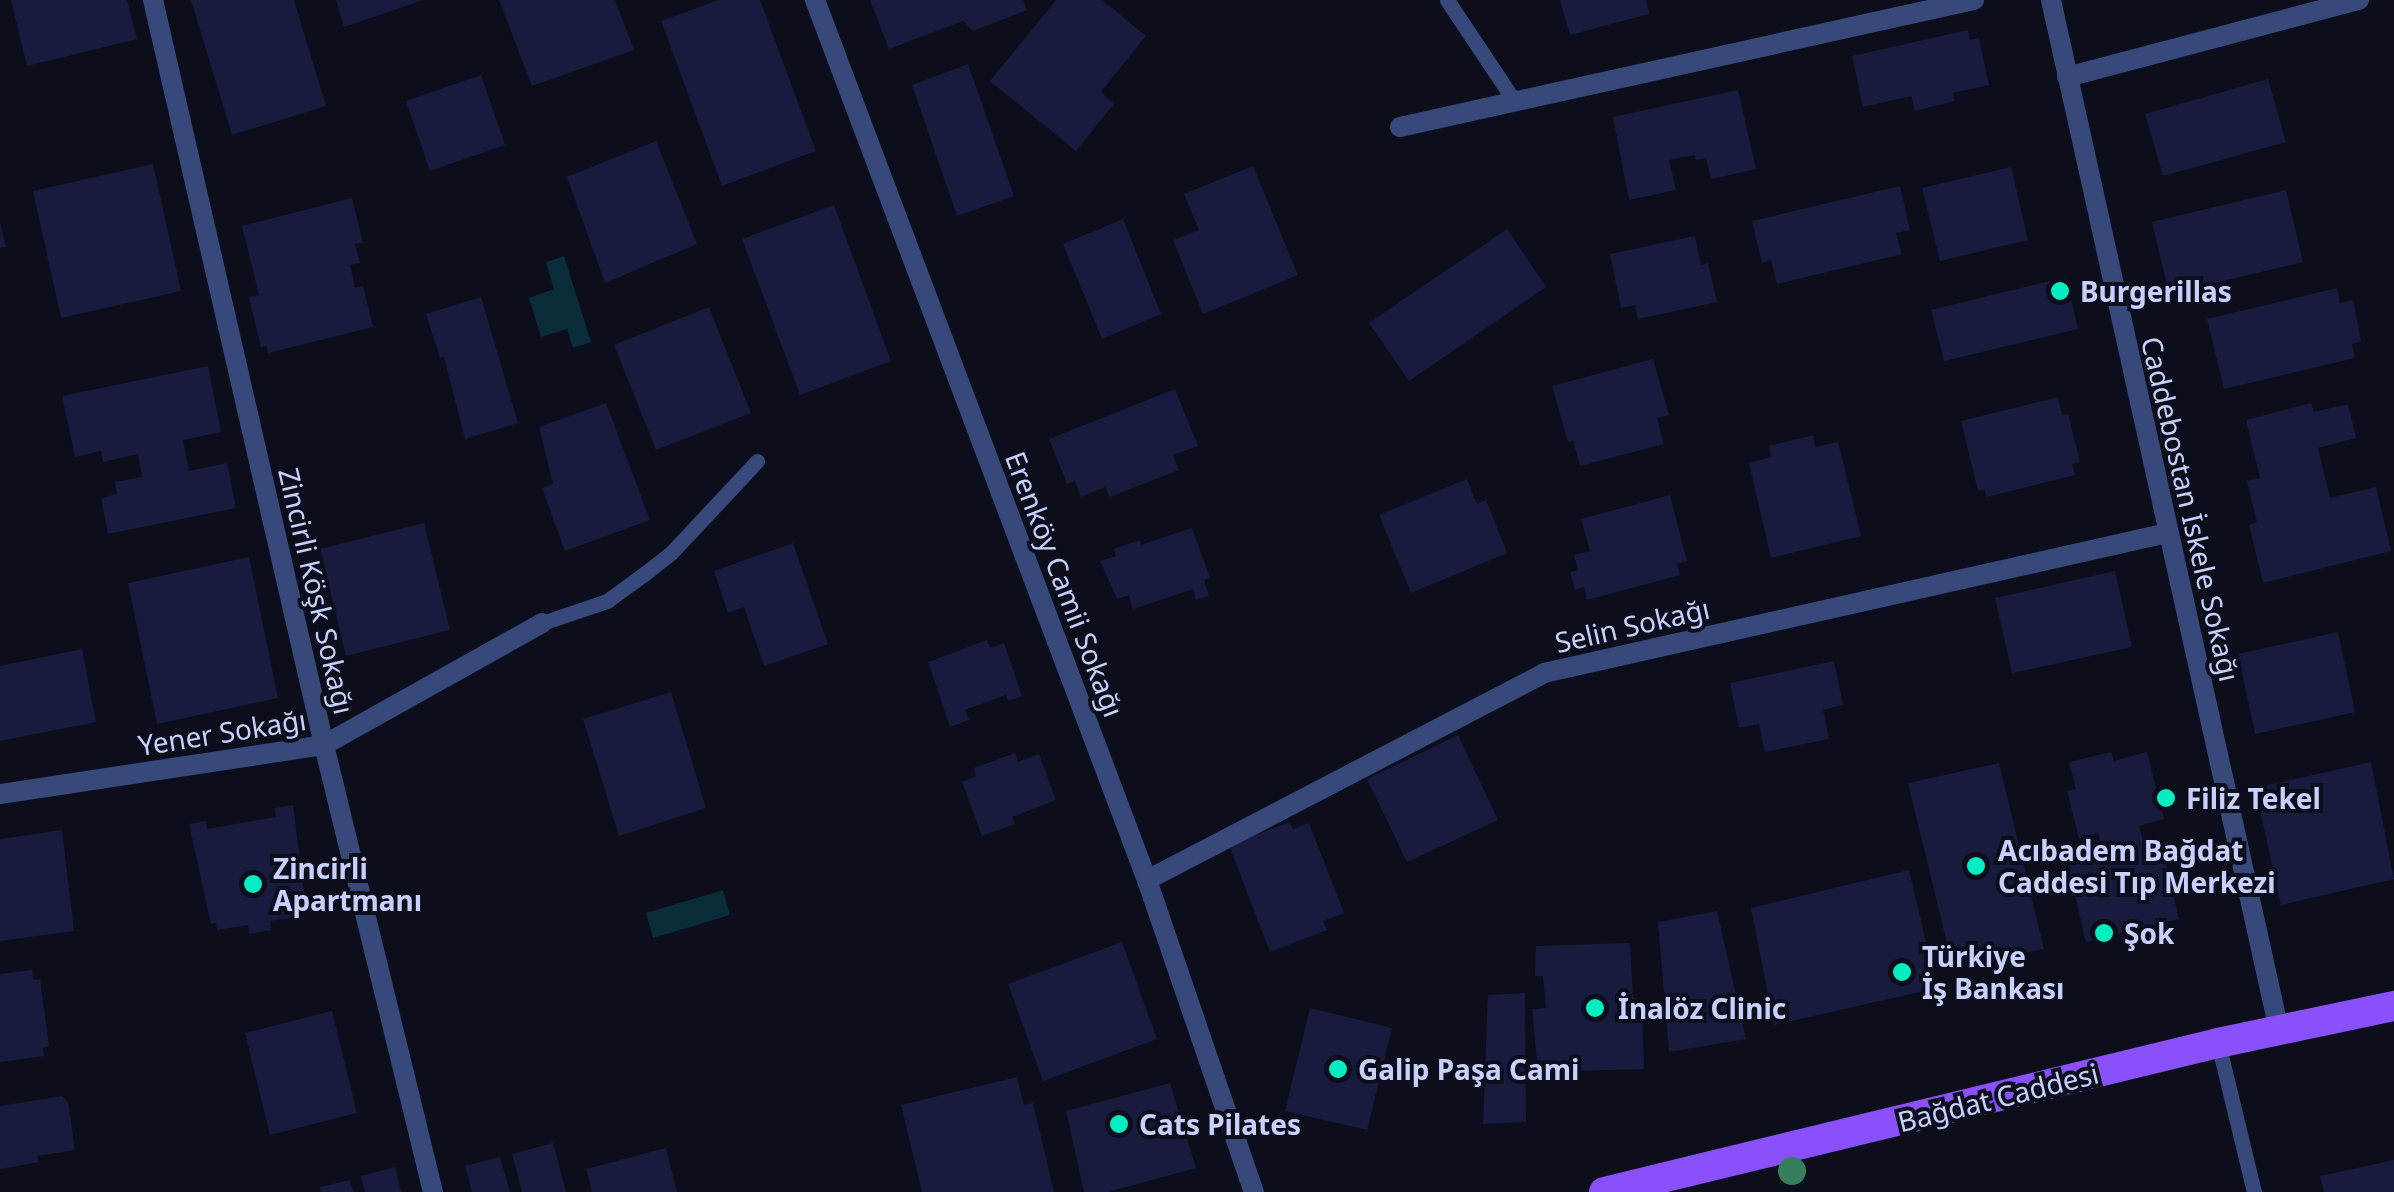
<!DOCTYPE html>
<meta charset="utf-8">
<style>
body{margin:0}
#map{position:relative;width:2394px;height:1192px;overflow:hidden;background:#0c0e1c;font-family:"Noto Sans",sans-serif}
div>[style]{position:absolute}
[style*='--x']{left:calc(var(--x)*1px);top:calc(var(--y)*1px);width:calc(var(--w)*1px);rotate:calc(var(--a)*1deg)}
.water>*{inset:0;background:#0b2c3b}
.building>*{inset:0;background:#181b3d}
.lane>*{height:15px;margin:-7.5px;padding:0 7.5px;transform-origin:7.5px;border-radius:7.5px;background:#37487a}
.street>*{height:20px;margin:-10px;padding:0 10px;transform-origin:10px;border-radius:10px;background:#37487a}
.primary>*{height:30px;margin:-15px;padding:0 15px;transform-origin:15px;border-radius:15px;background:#8a51fb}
.trees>*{width:28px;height:28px;margin:-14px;border-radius:50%;background:#357f5d}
.dots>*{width:28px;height:28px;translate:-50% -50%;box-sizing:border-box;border:5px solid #0c0e1c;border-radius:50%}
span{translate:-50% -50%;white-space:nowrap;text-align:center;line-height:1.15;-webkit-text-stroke:8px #0c0e1c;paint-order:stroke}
.poi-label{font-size:28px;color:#c8d1fe;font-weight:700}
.left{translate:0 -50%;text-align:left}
.street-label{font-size:28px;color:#c8d1fe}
</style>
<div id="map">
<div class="water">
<i style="clip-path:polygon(564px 256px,591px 342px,573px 348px,567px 329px,541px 337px,529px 298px,554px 289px,546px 262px)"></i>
<i style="clip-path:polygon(723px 890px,730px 915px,653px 938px,646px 913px)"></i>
</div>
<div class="building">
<i style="clip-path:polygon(11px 0,127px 0,137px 39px,27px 66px)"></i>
<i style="clip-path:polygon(191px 0,294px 0,326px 106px,232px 135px)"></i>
<i style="clip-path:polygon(336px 0,420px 0,420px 1px,344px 27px)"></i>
<i style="clip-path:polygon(499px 0,615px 0,634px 50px,532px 86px)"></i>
<i style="clip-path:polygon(718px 0,760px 0,816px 151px,722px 186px,661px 21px)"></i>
<i style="clip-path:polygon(870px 0,1023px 0,1027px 10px,973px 31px,963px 21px,889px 49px)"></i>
<i style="clip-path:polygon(1056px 0,1102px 0,1146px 36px,1101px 92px,1114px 104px,1076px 151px,990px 81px)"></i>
<i style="clip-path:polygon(1560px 0,1646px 0,1649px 14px,1570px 35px)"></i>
<i style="clip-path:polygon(1968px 30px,1970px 40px,1979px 38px,1989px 85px,1953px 93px,1955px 101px,1915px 111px,1911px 96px,1863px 107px,1852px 56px)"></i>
<i style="clip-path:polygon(968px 64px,1014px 196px,957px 216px,912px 85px)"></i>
<i style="clip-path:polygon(481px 75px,505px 145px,430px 171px,406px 101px)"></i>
<i style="clip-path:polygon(2268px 79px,2286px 142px,2163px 176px,2145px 114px)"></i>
<i style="clip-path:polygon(1738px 90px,1756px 169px,1711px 179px,1706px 158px,1696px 160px,1695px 155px,1669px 160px,1676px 190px,1629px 200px,1613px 117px)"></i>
<i style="clip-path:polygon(656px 141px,697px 244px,605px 283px,567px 177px)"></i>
<i style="clip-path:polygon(153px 164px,181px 291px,61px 318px,33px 191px)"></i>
<i style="clip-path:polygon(1253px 166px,1298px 275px,1203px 314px,1173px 240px,1199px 230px,1184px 194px)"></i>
<i style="clip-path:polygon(2011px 167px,2028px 240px,1940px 261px,1922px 188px)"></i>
<i style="clip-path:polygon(1900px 186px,1910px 230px,1896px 233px,1902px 254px,1777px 284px,1771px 260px,1762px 263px,1752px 221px)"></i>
<i style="clip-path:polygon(2286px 190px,2303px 262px,2169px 294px,2152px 222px)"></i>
<i style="clip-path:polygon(352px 198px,363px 243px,355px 244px,360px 263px,350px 265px,355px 288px,363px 286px,373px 327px,268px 353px,267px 346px,261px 347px,249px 297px,259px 295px,242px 226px)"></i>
<i style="clip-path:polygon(834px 205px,891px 361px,800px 395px,742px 239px)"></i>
<i style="clip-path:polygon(1123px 219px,1161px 314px,1102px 339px,1063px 244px)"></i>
<i style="clip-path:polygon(0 222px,6px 247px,0 248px)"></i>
<i style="clip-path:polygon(1507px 229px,1546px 287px,1409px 381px,1369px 323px)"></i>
<i style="clip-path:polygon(1695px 236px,1701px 265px,1708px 263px,1717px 302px,1638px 319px,1635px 305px,1621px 308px,1610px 254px)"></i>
<i style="clip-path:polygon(2066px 277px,2078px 329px,1944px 361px,1931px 310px)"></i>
<i style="clip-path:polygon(2337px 288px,2340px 303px,2353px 300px,2361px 341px,2352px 344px,2355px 358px,2224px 389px,2207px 319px)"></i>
<i style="clip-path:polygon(481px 297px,518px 423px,465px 439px,444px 357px,440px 358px,426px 314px)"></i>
<i style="clip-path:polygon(709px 307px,751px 413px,656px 450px,614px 345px)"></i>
<i style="clip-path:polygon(1653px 359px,1669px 415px,1657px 418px,1664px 444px,1580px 466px,1573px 440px,1568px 442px,1552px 386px)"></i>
<i style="clip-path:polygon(208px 366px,221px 432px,183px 440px,189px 471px,227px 463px,236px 508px,108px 534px,101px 498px,117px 494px,115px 482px,142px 477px,138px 454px,103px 462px,101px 451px,75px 457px,62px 396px)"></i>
<i style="clip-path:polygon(1175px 389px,1198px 446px,1173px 455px,1179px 470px,1110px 497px,1105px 487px,1081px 497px,1075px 481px,1067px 484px,1049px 439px)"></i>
<i style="clip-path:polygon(2058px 397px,2062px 415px,2068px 414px,2080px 462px,2072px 464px,2075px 475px,1986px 497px,1985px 489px,1978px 491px,1961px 421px)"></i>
<i style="clip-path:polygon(606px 403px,650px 520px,565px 551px,542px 488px,553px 484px,539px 427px)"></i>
<i style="clip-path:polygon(2311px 403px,2314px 412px,2348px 404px,2356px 438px,2318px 448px,2330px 498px,2376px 487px,2391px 551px,2263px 583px,2249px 525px,2257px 522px,2247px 481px,2260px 478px,2246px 420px)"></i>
<i style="clip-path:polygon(1813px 435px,1815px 447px,1838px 442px,1861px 536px,1771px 558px,1749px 463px,1771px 457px,1769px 446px)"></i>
<i style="clip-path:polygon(1467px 479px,1477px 504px,1486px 500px,1507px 553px,1411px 593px,1379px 515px)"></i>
<i style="clip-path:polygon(1670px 495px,1687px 561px,1677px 564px,1680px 575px,1587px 600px,1584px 587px,1575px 590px,1570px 572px,1578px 570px,1574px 555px,1590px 551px,1581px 519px)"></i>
<i style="clip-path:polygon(424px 523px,450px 630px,346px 656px,320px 549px)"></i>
<i style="clip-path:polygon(1192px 528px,1210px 578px,1204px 580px,1209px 596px,1196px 600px,1193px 589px,1133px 609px,1129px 595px,1117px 599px,1100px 561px,1116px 556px,1114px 549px,1140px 540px,1141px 545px)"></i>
<i style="clip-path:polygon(793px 543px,828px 644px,764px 666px,744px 607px,728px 613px,714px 571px)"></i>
<i style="clip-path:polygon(249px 557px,278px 698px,157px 724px,128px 583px)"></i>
<i style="clip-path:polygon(2115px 571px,2132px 647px,2012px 673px,1995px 598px)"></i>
<i style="clip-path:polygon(2338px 632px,2355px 712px,2255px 734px,2238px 654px)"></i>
<i style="clip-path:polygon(987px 640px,990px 648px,1004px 643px,1022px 696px,1008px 701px,1006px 695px,965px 710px,969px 720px,950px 727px,928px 662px)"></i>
<i style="clip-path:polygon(82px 649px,96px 722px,0 741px,0 666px)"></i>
<i style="clip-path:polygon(1834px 661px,1843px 705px,1823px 710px,1829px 739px,1765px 752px,1759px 724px,1739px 728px,1730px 683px)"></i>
<i style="clip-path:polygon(671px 692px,706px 808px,619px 836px,583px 719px)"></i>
<i style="clip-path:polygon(1458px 735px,1498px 820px,1407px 862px,1367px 779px)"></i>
<i style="clip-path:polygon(2111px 752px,2114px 761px,2147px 752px,2164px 819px,2139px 826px,2143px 841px,2159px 836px,2179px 919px,2086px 942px,2066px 858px,2103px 852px,2098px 833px,2079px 839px,2067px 791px,2076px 789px,2069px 762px)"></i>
<i style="clip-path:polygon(1015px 753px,1018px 762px,1039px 754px,1056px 800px,1012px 817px,1015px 824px,982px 836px,962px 782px,976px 776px,974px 768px)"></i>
<i style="clip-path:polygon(2371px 762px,2394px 879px,2281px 905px,2255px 788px)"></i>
<i style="clip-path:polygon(1999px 763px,2044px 949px,1953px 968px,1908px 783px)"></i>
<i style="clip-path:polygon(293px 805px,306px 908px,301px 909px,302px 916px,270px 921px,271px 930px,249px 934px,248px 925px,217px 930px,216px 923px,211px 924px,189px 824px,206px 821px,207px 829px,276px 817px,275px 808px)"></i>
<i style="clip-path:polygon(1290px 822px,1293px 829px,1309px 823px,1344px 913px,1323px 921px,1327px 930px,1270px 952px,1229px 845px)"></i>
<i style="clip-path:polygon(62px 830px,74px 931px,0 941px,0 839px)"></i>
<i style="clip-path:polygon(1909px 870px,1937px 988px,1774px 1025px,1751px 908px)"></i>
<i style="clip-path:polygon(1717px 911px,1746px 1039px,1669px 1052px,1658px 922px)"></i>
<i style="clip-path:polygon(1122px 942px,1157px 1039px,1043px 1081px,1008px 984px)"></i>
<i style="clip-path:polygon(1630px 943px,1633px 997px,1642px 1004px,1644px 1069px,1538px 1072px,1532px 1009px,1546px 1008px,1543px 976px,1535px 976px,1536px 946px)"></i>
<i style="clip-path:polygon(32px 970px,33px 980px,40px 979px,49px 1046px,43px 1048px,44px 1056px,0 1062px,0 974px)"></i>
<i style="clip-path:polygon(1525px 993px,1526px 1122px,1483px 1124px,1488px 995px)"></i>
<i style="clip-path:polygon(1310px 1008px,1392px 1028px,1367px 1130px,1285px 1111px)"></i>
<i style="clip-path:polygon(332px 1011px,357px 1113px,270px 1135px,245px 1033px)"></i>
<i style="clip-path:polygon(1017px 1077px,1024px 1105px,1033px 1103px,1054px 1192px,922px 1192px,901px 1105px)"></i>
<i style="clip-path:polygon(1170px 1083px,1196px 1168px,1108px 1192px,1084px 1192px,1066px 1111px)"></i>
<i style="clip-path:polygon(62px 1096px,68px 1102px,75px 1150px,37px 1156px,39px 1162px,0 1169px,0 1106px)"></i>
<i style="clip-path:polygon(553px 1143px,566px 1192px,522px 1192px,512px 1154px)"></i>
<i style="clip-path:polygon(666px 1148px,677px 1192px,592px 1192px,586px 1169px)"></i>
<i style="clip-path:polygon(500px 1157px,510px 1192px,472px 1192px,465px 1166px)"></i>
<i style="clip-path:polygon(2394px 1160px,2394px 1192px,2324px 1192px,2320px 1176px)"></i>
<i style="clip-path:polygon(395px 1167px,401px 1192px,365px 1192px,361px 1176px)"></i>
<i style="clip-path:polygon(350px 1180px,353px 1192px,321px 1192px,320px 1187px)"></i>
</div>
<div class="lane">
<i style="--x:1447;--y:0;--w:123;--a:56.3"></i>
<i style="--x:542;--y:623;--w:69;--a:-18.7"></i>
<i style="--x:607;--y:601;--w:46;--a:-36.1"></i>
<i style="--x:644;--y:574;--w:34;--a:-38"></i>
<i style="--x:671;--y:553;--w:126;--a:-46.9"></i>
<i style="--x:2218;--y:1043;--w:153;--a:76.4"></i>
</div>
<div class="street">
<i style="--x:153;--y:0;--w:764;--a:77.07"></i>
<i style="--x:324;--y:745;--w:460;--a:76.3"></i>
<i style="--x:815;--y:0;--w:941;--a:69.33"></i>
<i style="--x:1147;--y:880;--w:330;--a:71.1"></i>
<i style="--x:2051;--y:0;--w:1055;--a:77.52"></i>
<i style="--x:2067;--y:77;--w:302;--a:-14.8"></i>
<i style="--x:1400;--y:127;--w:588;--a:-12.48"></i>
<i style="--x:0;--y:794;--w:328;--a:-8.6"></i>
<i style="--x:324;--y:745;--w:250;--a:-29.2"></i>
<i style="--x:1147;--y:880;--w:448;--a:-27.5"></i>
<i style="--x:1544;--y:673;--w:640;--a:-12.65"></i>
</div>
<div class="primary">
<i style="--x:1604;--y:1192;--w:632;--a:-13.64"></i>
<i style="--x:2218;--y:1043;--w:180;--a:-11.9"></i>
</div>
<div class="trees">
<i style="left:1792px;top:1171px"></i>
</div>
<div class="dots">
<i style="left:2060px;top:291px;background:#05edc0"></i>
<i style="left:2166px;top:798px;background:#05edc0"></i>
<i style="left:1976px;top:866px;background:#05edc0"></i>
<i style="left:253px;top:884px;background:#05edc0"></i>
<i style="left:2104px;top:933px;background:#05edc0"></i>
<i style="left:1902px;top:972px;background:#05edc0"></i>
<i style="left:1595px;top:1008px;background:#05edc0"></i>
<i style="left:1338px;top:1069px;background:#05edc0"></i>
<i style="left:1119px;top:1124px;background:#05edc0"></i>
</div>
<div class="poi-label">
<span class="left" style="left:2080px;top:291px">Burgerillas</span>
<span class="left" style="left:2186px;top:798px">Filiz Tekel</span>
<span class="left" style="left:1998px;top:866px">Acıbadem Bağdat<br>Caddesi Tıp Merkezi</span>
<span class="left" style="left:273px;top:884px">Zincirli<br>Apartmanı</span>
<span class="left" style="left:2124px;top:933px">Şok</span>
<span class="left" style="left:1922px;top:972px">Türkiye<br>İş Bankası</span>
<span class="left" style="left:1618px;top:1008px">İnalöz Clinic</span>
<span class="left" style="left:1358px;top:1069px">Galip Paşa Cami</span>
<span class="left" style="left:1139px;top:1124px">Cats Pilates</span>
</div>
<div class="street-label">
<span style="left:2191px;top:509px;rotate:77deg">Caddebostan İskele Sokağı</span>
<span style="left:1065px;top:584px;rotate:69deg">Erenköy Camii Sokağı</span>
<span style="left:317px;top:591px;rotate:77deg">Zincirli Köşk Sokağı</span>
<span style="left:1632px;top:625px;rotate:-13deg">Selin Sokağı</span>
<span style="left:222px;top:732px;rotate:-9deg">Yener Sokağı</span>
<span style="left:1998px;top:1097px;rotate:-14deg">Bağdat Caddesi</span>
</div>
</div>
